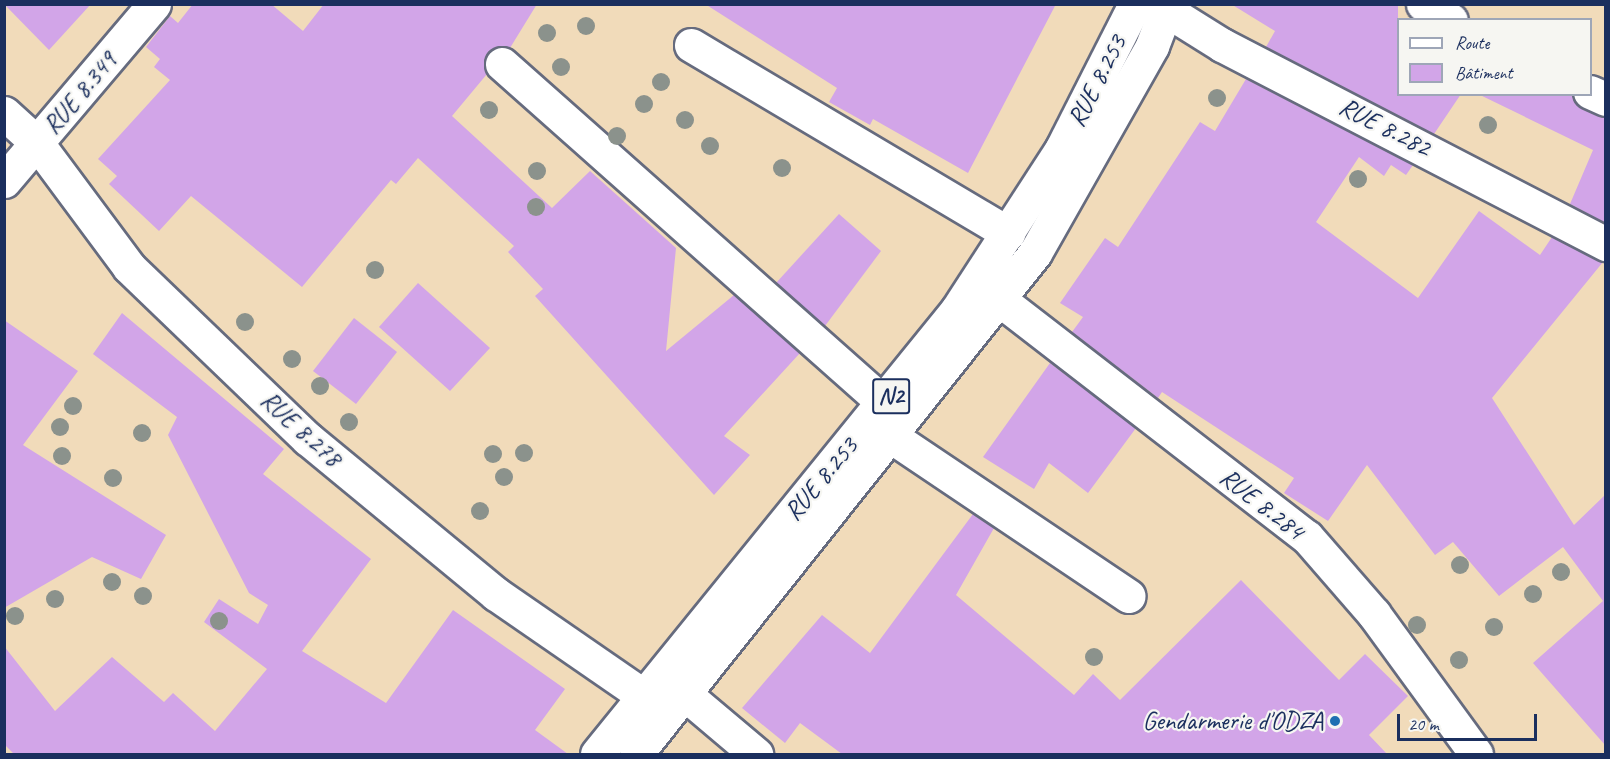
<!DOCTYPE html>
<meta charset="utf-8">
<style>
body{margin:0}
#map{position:relative;width:1610px;height:759px;overflow:hidden;background:#f1dbba;font-family:Caveat,sans-serif}
div>[style]{position:absolute}
[style*='--x']{left:calc(var(--x)*1px);top:calc(var(--y)*1px);width:calc(var(--w)*1px);rotate:calc(var(--a)*1deg)}
.building>*{inset:0;background:#d2a5e8}
.roads{filter:drop-shadow(2px 0 #666b7e) drop-shadow(-2px 0 #666b7e) drop-shadow(0 2px #666b7e) drop-shadow(0 -2px #666b7e)}
.minor>*{height:33px;margin:-16.5px;padding:0 16.5px;transform-origin:16.5px;border-radius:16.5px;background:#fff}
.trunk>*{height:33px;margin:-16.5px;padding:0 16.5px;transform-origin:16.5px;border-radius:16.5px;background:#fff}
.trees>*{width:18px;height:18px;margin:-9px;border-radius:50%;background:#8b928c}
.dots>*{width:16px;height:16px;translate:-50% -50%;box-sizing:border-box;border:3px solid #f6f6f2;border-radius:50%}
span{translate:-50% -50%;white-space:nowrap;text-align:center;line-height:1.15;-webkit-text-stroke:4.5px #f6f6f2;paint-order:stroke}
.shield-label span{padding:2px 4px;background:#f6f6f2;border:2px solid;border-radius:4px;-webkit-text-stroke-width:0}
.shield-label{font-size:24px;color:#1b2f5e;font-weight:700}
.street-label{font-size:26px;color:#1b2f5e}
.poi-label{font-size:26px;color:#1b2f5e}
.right{translate:-100% -50%;text-align:right}
.frame{position:absolute;inset:0;border:6px solid #1b2f5e;pointer-events:none}
.legend{position:absolute;left:1397px;top:18px;width:195px;height:78px;box-sizing:border-box;background:#f6f6f2;border:2px solid #9ea6b7;margin:0;padding:8px 10px;list-style:none;font-size:18px;color:#1b2f5e}
.legend li{display:flex;align-items:center;gap:12px;height:30px}
.legend b{width:30px;border:2px solid #9ea6b7}
.scale{position:absolute;left:1397px;top:714px;width:140px;height:27px;box-sizing:border-box;border:3px solid #1b2f5e;border-top:0;padding-left:8px;font-size:18px;line-height:21px;white-space:nowrap;color:#1b2f5e;-webkit-text-stroke:4px #f6f6f2;paint-order:stroke}
</style>
<div id="map">
<div class="building">
<i style="clip-path:polygon(4px 4px,91px 4px,49px 50px)"></i>
<i style="clip-path:polygon(193px 4px,271px 4px,303px 31px,324px 4px,537px 4px,510px 48px,488px 52px,487px 74px,452px 116px,552px 208px,590px 171px,676px 248px,666px 351px,734px 295px,800px 353px,724px 436px,750px 455px,714px 495px,535px 296px,543px 289px,508px 252px,514px 246px,418px 158px,396px 184px,391px 180px,302px 287px,191px 196px,159px 231px,109px 184px,117px 176px,98px 159px,170px 80px,154px 67px,160px 59px,146px 47px,170px 16px,178px 23px)"></i>
<i style="clip-path:polygon(705px 4px,1056px 4px,968px 173px,873px 119px,870px 125px,829px 102px,837px 88px)"></i>
<i style="clip-path:polygon(1231px 4px,1398px 4px,1398px 94px,1461px 94px,1434px 134px,1266px 47px,1275px 31px)"></i>
<i style="clip-path:polygon(1246px 79px,1413px 165px,1406px 175px,1391px 165px,1384px 176px,1359px 157px,1316px 222px,1418px 298px,1479px 211px,1540px 255px,1552px 237px,1603px 262px,1492px 398px,1574px 525px,1605px 495px,1605px 745px,1533px 663px,1603px 601px,1563px 547px,1499px 596px,1453px 542px,1435px 555px,1367px 465px,1328px 521px,1284px 493px,1294px 478px,1162px 392px,1158px 398px,1072px 332px,1083px 317px,1060px 303px,1105px 238px,1118px 247px,1200px 122px,1215px 131px)"></i>
<i style="clip-path:polygon(1478px 94px,1571px 94px,1582px 109px,1605px 117px,1605px 223px,1570px 204px,1593px 150px)"></i>
<i style="clip-path:polygon(839px 214px,881px 251px,825px 326px,776px 283px)"></i>
<i style="clip-path:polygon(418px 283px,490px 348px,450px 391px,379px 327px)"></i>
<i style="clip-path:polygon(122px 313px,284px 449px,263px 474px,371px 559px,302px 651px,386px 703px,453px 610px,565px 689px,535px 730px,568px 754px,14px 754px,4px 744px,4px 646px,55px 711px,112px 657px,164px 702px,173px 693px,215px 731px,267px 669px,204px 622px,219px 599px,258px 624px,268px 605px,249px 593px,168px 435px,177px 417px,93px 354px)"></i>
<i style="clip-path:polygon(354px 318px,397px 352px,356px 404px,313px 371px)"></i>
<i style="clip-path:polygon(4px 320px,78px 371px,23px 445px,166px 535px,141px 579px,92px 557px,4px 608px)"></i>
<i style="clip-path:polygon(1050px 363px,1136px 428px,1088px 493px,1049px 463px,1034px 489px,983px 457px)"></i>
<i style="clip-path:polygon(973px 514px,994px 528px,956px 595px,1074px 695px,1093px 674px,1120px 700px,1241px 580px,1339px 680px,1365px 654px,1408px 696px,1369px 735px,1387px 754px,842px 754px,800px 723px,785px 743px,742px 708px,822px 615px,870px 653px)"></i>
</div>
<div class="roads">
<div class="minor">
<i style="--x:1423;--y:4;--w:32;--a:30"></i>
<i style="--x:1166;--y:10;--w:66;--a:32"></i>
<i style="--x:1222;--y:45;--w:433;--a:27.4"></i>
<i style="--x:691;--y:45;--w:369;--a:30.7"></i>
<i style="--x:502;--y:64;--w:512;--a:41.6"></i>
<i style="--x:1590;--y:92;--w:17;--a:24"></i>
<i style="--x:4;--y:113;--w:45;--a:42.3"></i>
<i style="--x:37;--y:143;--w:154;--a:53.4"></i>
<i style="--x:129;--y:267;--w:248;--a:43.9"></i>
<i style="--x:308;--y:439;--w:244;--a:39.5"></i>
<i style="--x:496;--y:594;--w:180;--a:34.6"></i>
<i style="--x:4;--y:181;--w:232;--a:-49.7"></i>
<i style="--x:1000;--y:300;--w:388;--a:37.7"></i>
<i style="--x:1307;--y:537;--w:102;--a:49"></i>
<i style="--x:1374;--y:614;--w:173;--a:53.9"></i>
<i style="--x:892;--y:437;--w:285;--a:33.9"></i>
<i style="--x:686;--y:695;--w:92;--a:40.1"></i>
</div>
<div class="trunk">
<i style="--x:597;--y:754;--w:572;--a:-50.96"></i>
<i style="--x:957;--y:310;--w:191;--a:-57"></i>
<i style="--x:1061;--y:150;--w:164;--a:-63.1"></i>
<i style="--x:636;--y:754;--w:640;--a:-51.47"></i>
<i style="--x:1035;--y:253;--w:238;--a:-60.5"></i>
<i style="--x:1152;--y:46;--w:45;--a:-69.1"></i>
</div>
</div>
<div class="trees">
<i style="left:586px;top:26px"></i>
<i style="left:547px;top:33px"></i>
<i style="left:561px;top:67px"></i>
<i style="left:661px;top:82px"></i>
<i style="left:1217px;top:98px"></i>
<i style="left:644px;top:104px"></i>
<i style="left:489px;top:110px"></i>
<i style="left:685px;top:120px"></i>
<i style="left:1488px;top:125px"></i>
<i style="left:617px;top:136px"></i>
<i style="left:710px;top:146px"></i>
<i style="left:782px;top:168px"></i>
<i style="left:537px;top:171px"></i>
<i style="left:1358px;top:179px"></i>
<i style="left:536px;top:207px"></i>
<i style="left:375px;top:270px"></i>
<i style="left:245px;top:322px"></i>
<i style="left:292px;top:359px"></i>
<i style="left:320px;top:386px"></i>
<i style="left:73px;top:406px"></i>
<i style="left:349px;top:422px"></i>
<i style="left:60px;top:427px"></i>
<i style="left:142px;top:433px"></i>
<i style="left:524px;top:453px"></i>
<i style="left:493px;top:454px"></i>
<i style="left:62px;top:456px"></i>
<i style="left:504px;top:477px"></i>
<i style="left:113px;top:478px"></i>
<i style="left:480px;top:511px"></i>
<i style="left:1460px;top:565px"></i>
<i style="left:1561px;top:572px"></i>
<i style="left:112px;top:582px"></i>
<i style="left:1533px;top:594px"></i>
<i style="left:143px;top:596px"></i>
<i style="left:55px;top:599px"></i>
<i style="left:15px;top:616px"></i>
<i style="left:219px;top:621px"></i>
<i style="left:1417px;top:625px"></i>
<i style="left:1494px;top:627px"></i>
<i style="left:1094px;top:657px"></i>
<i style="left:1459px;top:660px"></i>
</div>
<div class="dots">
<i style="left:1335px;top:721px;background:#1f6fb2"></i>
</div>
<div class="shield-label">
<span style="left:891px;top:396px">N2</span>
</div>
<div class="street-label">
<span style="left:1097px;top:81px;rotate:-63deg">RUE 8.253</span>
<span style="left:80px;top:93px;rotate:-50deg">RUE 8.349</span>
<span style="left:1385px;top:127px;rotate:27deg">RUE 8.282</span>
<span style="left:301px;top:429px;rotate:42deg">RUE 8.278</span>
<span style="left:821px;top:479px;rotate:-50deg">RUE 8.253</span>
<span style="left:1262px;top:504px;rotate:38deg">RUE 8.284</span>
</div>
<div class="poi-label">
<span class="right" style="left:1323px;top:721px">Gendarmerie d'ODZA</span>
</div>
<div class="frame"></div>
<ul class="legend">
<li><b style="height:8px;background:#fff"></b>Route</li>
<li><b style="height:16px;background:#d2a5e8"></b>Bâtiment</li>
</ul>
<div class="scale">20 m</div>
</div>
